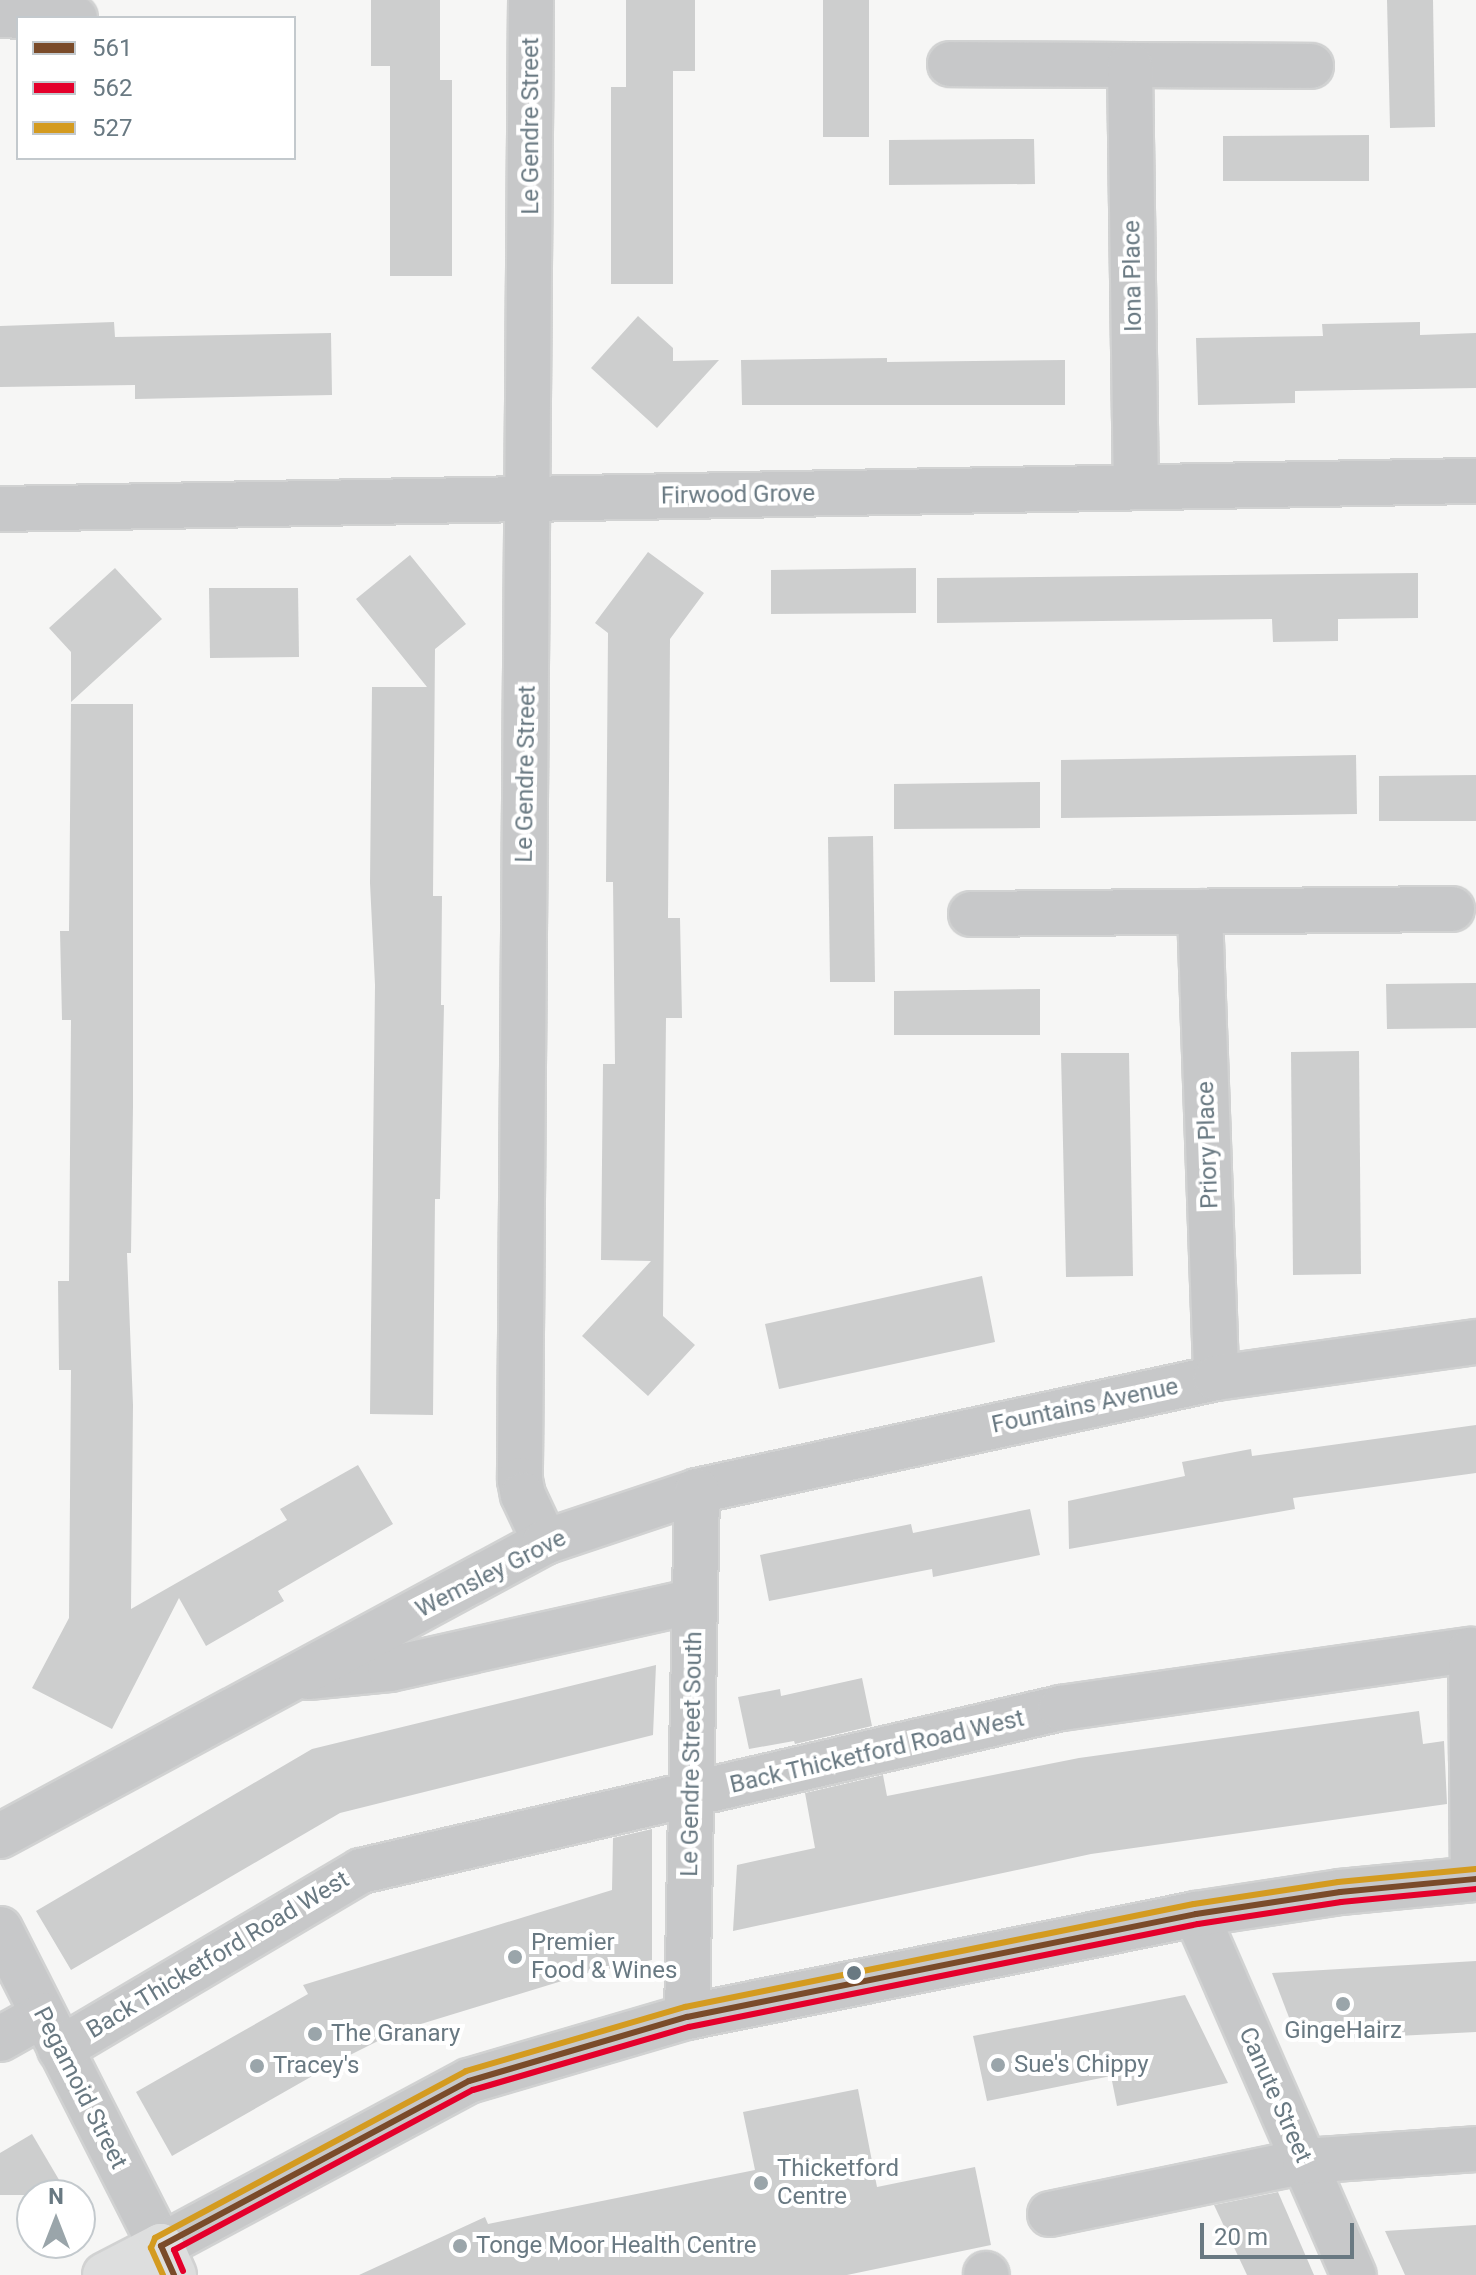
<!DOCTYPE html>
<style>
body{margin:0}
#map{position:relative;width:1476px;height:2275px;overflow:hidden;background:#f6f6f5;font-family:Roboto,sans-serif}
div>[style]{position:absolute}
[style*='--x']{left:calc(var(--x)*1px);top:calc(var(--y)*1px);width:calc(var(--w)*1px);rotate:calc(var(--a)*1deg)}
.building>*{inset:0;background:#cdcece}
.roads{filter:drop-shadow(2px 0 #d1d2d2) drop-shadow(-2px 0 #d1d2d2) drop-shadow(0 2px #d1d2d2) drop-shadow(0 -2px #d1d2d2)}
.minor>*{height:44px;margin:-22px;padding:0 22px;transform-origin:22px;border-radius:22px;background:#c7c8c9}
.major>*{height:44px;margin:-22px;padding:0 22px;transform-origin:22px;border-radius:22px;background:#dddede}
.bus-1>*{height:6px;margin:-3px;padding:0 3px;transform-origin:3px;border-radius:3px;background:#7a4b2a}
.bus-2>*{height:6px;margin:-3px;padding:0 3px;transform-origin:3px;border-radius:3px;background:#e4002b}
.bus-3>*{height:6px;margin:-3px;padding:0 3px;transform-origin:3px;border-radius:3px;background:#d49b20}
.dots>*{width:22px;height:22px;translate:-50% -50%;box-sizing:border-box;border:4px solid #fff;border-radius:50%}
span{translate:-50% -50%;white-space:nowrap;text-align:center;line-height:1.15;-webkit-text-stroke:8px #fff;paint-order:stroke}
.street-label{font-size:24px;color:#697982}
.poi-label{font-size:24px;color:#697982}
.left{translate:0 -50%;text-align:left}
.legend{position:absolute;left:16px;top:16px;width:280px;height:144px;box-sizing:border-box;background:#fff;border:2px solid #c3c9cd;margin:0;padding:10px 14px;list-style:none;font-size:24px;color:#697982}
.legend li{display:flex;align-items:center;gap:16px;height:40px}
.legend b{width:40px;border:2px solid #c3c9cd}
.north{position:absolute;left:16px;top:2179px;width:80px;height:80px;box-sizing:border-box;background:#fff;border:2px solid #c3c9cd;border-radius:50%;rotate:0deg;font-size:22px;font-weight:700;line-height:32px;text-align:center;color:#697982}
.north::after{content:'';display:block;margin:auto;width:28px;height:36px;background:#9aa5aa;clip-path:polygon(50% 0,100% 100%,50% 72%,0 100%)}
.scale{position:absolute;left:1200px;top:2223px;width:154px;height:36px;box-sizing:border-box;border:4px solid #697982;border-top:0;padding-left:10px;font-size:24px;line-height:28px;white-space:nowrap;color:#697982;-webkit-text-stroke:6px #fff;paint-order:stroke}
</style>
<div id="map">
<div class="building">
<i style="clip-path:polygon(371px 0,440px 0,440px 80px,452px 80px,452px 276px,390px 276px,390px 66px,371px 66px)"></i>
<i style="clip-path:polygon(626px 0,695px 0,695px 71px,673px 71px,673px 284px,611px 284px,611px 87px,626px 87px)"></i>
<i style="clip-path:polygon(823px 0,869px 0,869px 137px,823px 137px)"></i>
<i style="clip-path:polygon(1387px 0,1433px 0,1435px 127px,1390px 128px)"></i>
<i style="clip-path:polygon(1369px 135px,1369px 181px,1223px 181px,1223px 136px)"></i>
<i style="clip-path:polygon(1034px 139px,1035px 184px,889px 185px,889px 140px)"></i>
<i style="clip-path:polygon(638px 316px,673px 348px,673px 361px,719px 360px,657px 428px,591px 368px)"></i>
<i style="clip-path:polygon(114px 322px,115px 337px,331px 333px,332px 395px,135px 399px,135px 385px,0 387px,0 326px)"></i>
<i style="clip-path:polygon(1420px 322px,1420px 335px,1476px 333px,1476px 388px,1295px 391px,1295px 403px,1198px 405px,1196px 338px,1323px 336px,1322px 324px)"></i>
<i style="clip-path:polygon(887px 358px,887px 362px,1065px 360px,1065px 405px,742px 405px,741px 360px)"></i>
<i style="clip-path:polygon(648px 552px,704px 593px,670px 639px,668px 918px,680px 918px,682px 1018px,666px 1018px,663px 1316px,695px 1345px,648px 1396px,582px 1336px,651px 1261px,601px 1260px,603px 1064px,615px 1064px,613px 882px,606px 882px,608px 633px,595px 623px)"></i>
<i style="clip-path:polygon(410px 555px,466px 624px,435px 649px,433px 896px,442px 896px,441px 1005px,444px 1005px,440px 1199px,435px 1199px,433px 1415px,370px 1414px,375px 985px,370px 883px,372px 687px,427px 687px,356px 599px)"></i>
<i style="clip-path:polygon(115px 568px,162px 619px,71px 702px,71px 652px,49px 628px)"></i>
<i style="clip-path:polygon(916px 568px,916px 613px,771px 614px,771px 570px)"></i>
<i style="clip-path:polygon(1418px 573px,1418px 618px,1338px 619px,1338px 641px,1273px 642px,1272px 619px,937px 623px,937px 578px)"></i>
<i style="clip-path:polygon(209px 588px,298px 588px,299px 657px,210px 658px)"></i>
<i style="clip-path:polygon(71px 704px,133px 704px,133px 1106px,131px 1253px,127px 1253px,133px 1405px,131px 1609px,287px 1520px,280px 1509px,358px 1465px,393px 1524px,278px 1591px,284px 1601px,206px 1646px,179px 1598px,112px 1729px,32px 1688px,69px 1618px,71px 1370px,59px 1370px,58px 1281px,69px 1281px,71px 1020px,62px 1020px,60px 931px,69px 931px)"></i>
<i style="clip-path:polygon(1356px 755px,1357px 814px,1061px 818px,1061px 760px)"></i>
<i style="clip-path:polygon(1476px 775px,1476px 821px,1379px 821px,1379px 776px)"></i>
<i style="clip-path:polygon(1040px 782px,1040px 828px,894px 829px,894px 784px)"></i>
<i style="clip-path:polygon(873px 836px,875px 982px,830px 982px,828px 837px)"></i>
<i style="clip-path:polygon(1476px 983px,1476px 1028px,1387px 1029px,1386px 984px)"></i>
<i style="clip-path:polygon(1040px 989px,1040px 1035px,894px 1035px,894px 991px)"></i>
<i style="clip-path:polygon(1359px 1051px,1361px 1274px,1293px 1275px,1291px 1052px)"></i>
<i style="clip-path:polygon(1061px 1053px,1129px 1053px,1133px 1276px,1066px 1277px)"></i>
<i style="clip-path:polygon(982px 1276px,995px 1342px,779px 1389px,765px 1324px)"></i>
<i style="clip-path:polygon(1476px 1425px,1476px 1473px,1293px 1498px,1295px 1509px,1069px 1549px,1068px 1501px,1185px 1476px,1182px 1462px,1251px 1449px,1252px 1456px)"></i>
<i style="clip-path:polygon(1030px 1509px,1040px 1555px,933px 1577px,932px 1569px,769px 1601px,760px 1555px,911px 1524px,913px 1533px)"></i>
<i style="clip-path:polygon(656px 1665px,653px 1735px,340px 1813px,71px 1970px,36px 1911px,312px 1749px)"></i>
<i style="clip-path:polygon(862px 1678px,872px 1726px,795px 1744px,794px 1741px,749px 1749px,738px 1697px,780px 1689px,781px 1696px)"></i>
<i style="clip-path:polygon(1419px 1711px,1423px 1744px,1444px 1741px,1447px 1804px,1091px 1854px,733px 1931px,737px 1865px,815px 1848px,805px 1793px,883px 1775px,887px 1796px,1079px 1758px)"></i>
<i style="clip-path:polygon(652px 1829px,652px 1960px,588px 1973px,398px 2031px,344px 2058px,172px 2156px,136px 2092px,308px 1994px,303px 1985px,612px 1890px,613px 1838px)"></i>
<i style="clip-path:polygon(1476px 1961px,1476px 2032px,1298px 2041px,1272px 1973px)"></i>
<i style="clip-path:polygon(1185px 1995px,1228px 2083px,1117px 2106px,1111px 2076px,987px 2101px,973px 2036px)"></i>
<i style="clip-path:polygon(858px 2089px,877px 2187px,975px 2167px,991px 2245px,847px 2275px,359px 2275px,485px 2217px,488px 2224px,755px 2170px,743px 2112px)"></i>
<i style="clip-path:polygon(32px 2134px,68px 2195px,0 2195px,0 2153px)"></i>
<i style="clip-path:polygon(1278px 2192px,1314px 2275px,1247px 2275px,1214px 2205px)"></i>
<i style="clip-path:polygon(1476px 2225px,1476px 2275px,1405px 2275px,1385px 2231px)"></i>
</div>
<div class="roads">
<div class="minor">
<i style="--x:531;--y:0;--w:1480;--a:90.43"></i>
<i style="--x:520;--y:1480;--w:15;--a:79"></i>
<i style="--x:523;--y:1495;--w:52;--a:64.9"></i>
<i style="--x:0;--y:15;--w:75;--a:2.3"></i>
<i style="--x:950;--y:64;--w:361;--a:0.3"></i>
<i style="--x:1130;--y:65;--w:422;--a:89.2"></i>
<i style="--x:0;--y:509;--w:1476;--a:-1.09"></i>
<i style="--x:1200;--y:912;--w:466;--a:88"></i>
<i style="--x:971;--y:914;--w:481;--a:-0.6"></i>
<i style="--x:308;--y:1677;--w:82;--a:-5.6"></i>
<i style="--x:390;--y:1669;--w:312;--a:-12.6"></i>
<i style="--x:0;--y:1836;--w:619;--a:-28.34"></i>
<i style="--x:545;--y:1542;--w:160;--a:-18.5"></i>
<i style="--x:697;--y:1491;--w:531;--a:-12.28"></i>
<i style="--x:1216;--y:1378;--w:262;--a:-7.9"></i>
<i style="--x:1196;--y:1914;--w:394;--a:66.4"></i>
<i style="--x:0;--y:1929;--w:356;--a:63.1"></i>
<i style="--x:161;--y:2246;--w:349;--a:-28.2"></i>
<i style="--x:469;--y:2081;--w:227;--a:-16.4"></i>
<i style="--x:687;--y:2017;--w:519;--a:-11.44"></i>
<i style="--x:1196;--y:1914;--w:146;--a:-8.7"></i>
<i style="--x:1340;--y:1892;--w:137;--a:-5.5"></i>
<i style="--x:687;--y:2017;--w:526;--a:-88.91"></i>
<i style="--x:0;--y:2039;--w:49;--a:-29.2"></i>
<i style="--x:60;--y:2049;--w:350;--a:-30.6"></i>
<i style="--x:361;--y:1871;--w:719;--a:-13.11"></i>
<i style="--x:1061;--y:1708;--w:414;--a:-8.1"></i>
<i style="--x:1471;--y:1650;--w:229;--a:89.5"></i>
<i style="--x:1050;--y:2214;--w:260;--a:-11.7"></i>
<i style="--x:1305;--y:2161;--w:171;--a:-4"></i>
<i style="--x:986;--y:2274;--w:1;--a:45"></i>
</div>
<div class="major">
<i style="--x:105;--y:2275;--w:63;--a:-27.4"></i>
<i style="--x:161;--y:2246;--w:32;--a:66"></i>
</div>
</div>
<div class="bus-1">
<i style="--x:174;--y:2275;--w:32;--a:-114"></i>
<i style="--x:161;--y:2246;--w:349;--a:-28.2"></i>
<i style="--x:469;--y:2081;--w:227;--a:-16.4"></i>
<i style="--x:687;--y:2017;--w:519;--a:-11.44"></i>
<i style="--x:1196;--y:1914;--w:146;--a:-8.7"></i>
<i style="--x:1340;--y:1892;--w:137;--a:-5.5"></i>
</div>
<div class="bus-2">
<i style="--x:183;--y:2271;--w:23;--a:-113"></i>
<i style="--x:174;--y:2250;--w:339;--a:-28.2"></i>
<i style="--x:473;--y:2090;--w:225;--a:-16.3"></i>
<i style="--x:689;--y:2027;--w:519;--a:-11.44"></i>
<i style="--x:1198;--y:1924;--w:145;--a:-8.7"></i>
<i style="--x:1341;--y:1902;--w:136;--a:-5.5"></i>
</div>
<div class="bus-3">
<i style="--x:163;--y:2275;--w:30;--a:-114"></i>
<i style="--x:151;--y:2248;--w:11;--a:-68"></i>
<i style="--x:155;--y:2238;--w:353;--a:-28.2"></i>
<i style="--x:466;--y:2071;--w:228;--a:-16.3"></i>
<i style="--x:685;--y:2007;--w:519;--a:-11.44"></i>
<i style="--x:1194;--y:1904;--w:146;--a:-8.7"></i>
<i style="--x:1338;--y:1882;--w:138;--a:-5.4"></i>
</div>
<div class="dots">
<i style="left:515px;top:1957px;background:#9aa5aa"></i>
<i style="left:854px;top:1973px;background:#697982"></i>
<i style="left:1343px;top:2004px;background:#9aa5aa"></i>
<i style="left:315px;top:2034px;background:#9aa5aa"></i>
<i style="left:998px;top:2065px;background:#9aa5aa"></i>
<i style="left:257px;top:2066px;background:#9aa5aa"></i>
<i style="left:761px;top:2183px;background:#9aa5aa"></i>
<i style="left:460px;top:2246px;background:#9aa5aa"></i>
</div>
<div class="street-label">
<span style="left:531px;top:126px;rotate:-90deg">Le Gendre Street</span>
<span style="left:1133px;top:276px;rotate:-91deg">Iona Place</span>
<span style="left:738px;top:495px;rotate:-1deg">Firwood Grove</span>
<span style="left:526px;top:774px;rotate:-89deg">Le Gendre Street</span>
<span style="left:1208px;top:1145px;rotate:-92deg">Priory Place</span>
<span style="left:1085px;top:1406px;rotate:-12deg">Fountains Avenue</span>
<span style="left:491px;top:1574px;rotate:-27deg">Wemsley Grove</span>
<span style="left:877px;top:1752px;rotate:-13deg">Back Thicketford Road West</span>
<span style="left:692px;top:1754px;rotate:-89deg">Le Gendre Street South</span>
<span style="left:218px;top:1955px;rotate:-31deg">Back Thicketford Road West</span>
<span style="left:80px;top:2088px;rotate:63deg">Pegamoid Street</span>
<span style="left:1275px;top:2095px;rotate:66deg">Canute Street</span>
</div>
<div class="poi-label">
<span class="left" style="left:531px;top:1957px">Premier<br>Food &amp; Wines</span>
<span style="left:1343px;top:2031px">GingeHairz</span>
<span class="left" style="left:331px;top:2034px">The Granary</span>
<span class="left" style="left:1014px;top:2065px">Sue's Chippy</span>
<span class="left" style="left:273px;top:2066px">Tracey's</span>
<span class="left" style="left:777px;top:2183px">Thicketford<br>Centre</span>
<span class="left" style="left:476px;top:2246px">Tonge Moor Health Centre</span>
</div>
<ul class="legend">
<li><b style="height:10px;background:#7a4b2a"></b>561</li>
<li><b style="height:10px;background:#e4002b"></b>562</li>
<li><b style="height:10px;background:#d49b20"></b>527</li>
</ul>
<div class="north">N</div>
<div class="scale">20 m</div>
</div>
